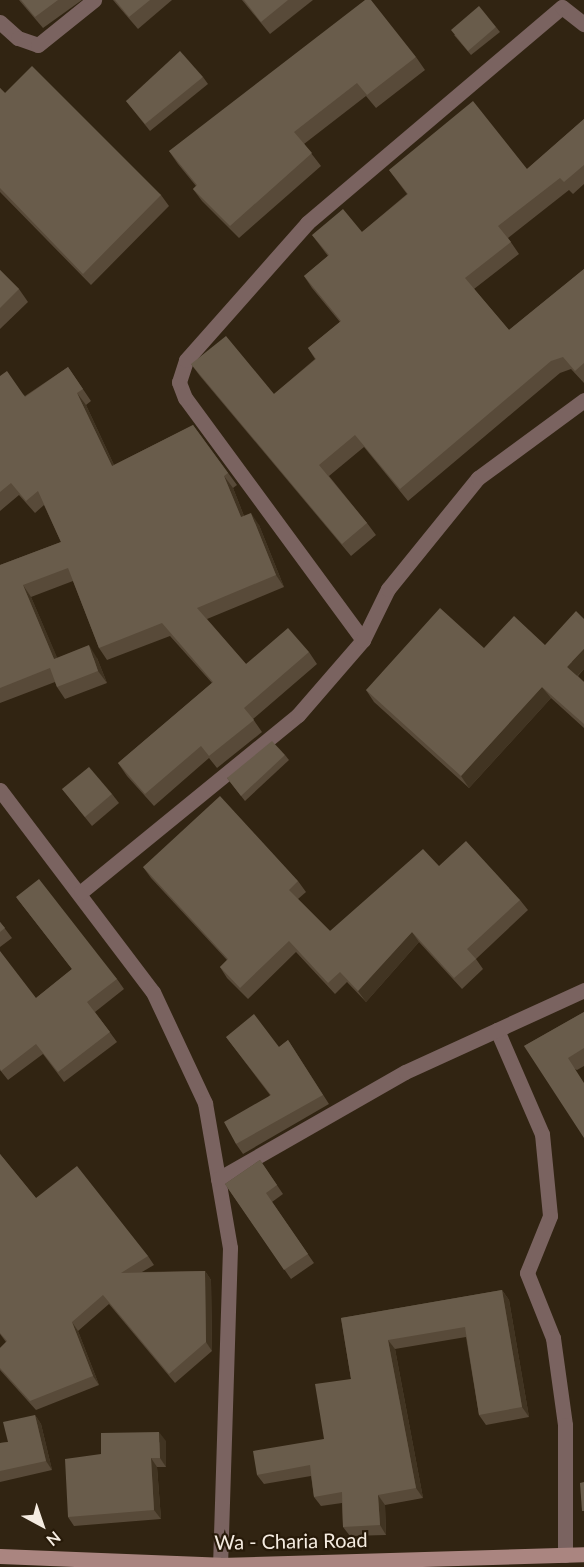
<!DOCTYPE html>
<style>
body{margin:0}
#map{position:relative;width:584px;height:1567px;overflow:hidden;background:#312412;font-family:Lato,sans-serif}
div>[style]{position:absolute}
[style*='--x']{left:calc(var(--x)*1px);top:calc(var(--y)*1px);width:calc(var(--w)*1px);rotate:calc(var(--a)*1deg)}
.street>*{height:15px;margin:-7.5px;padding:0 7.5px;transform-origin:7.5px;border-radius:7.5px;background:#7a6360}
.secondary>*{height:15px;margin:-7.5px;padding:0 7.5px;transform-origin:7.5px;border-radius:7.5px;background:#aa8580}
.wall>*{inset:0;background:#584a39}
.shaded-wall>*{inset:0;background:#413422}
.building>*{inset:0;background:#695c4b}
span{translate:-50% -50%;white-space:nowrap;text-align:center;line-height:1.15;-webkit-text-stroke:4.5px #271a09;paint-order:stroke}
.street-label{font-size:20px;color:#f5ece1}
.north{position:absolute;left:12px;top:1495px;width:60px;height:60px;-webkit-text-stroke:4px #271a09;paint-order:stroke;rotate:140deg;font-size:16px;font-weight:700;line-height:24px;text-align:center;color:#f5ece1}
.north::after{content:'';display:block;margin:auto;width:21px;height:27px;background:#f5ece1;clip-path:polygon(50% 0,100% 100%,50% 72%,0 100%)}
</style>
<div id="map">
<div class="street">
<i style="--x:0;--y:22;--w:24;--a:42"></i>
<i style="--x:18;--y:38;--w:21;--a:19"></i>
<i style="--x:38;--y:45;--w:72;--a:-38.8"></i>
<i style="--x:363;--y:640;--w:300;--a:-126.3"></i>
<i style="--x:185;--y:398;--w:17;--a:-111"></i>
<i style="--x:179;--y:382;--w:23;--a:-72"></i>
<i style="--x:186;--y:360;--w:183;--a:-48.5"></i>
<i style="--x:307;--y:223;--w:334;--a:-40.3"></i>
<i style="--x:562;--y:7;--w:28;--a:38"></i>
<i style="--x:0;--y:790;--w:253;--a:52.9"></i>
<i style="--x:153;--y:992;--w:123;--a:64.9"></i>
<i style="--x:205;--y:1103;--w:147;--a:80.2"></i>
<i style="--x:230;--y:1248;--w:317;--a:91.8"></i>
<i style="--x:81;--y:892;--w:280;--a:-39.2"></i>
<i style="--x:298;--y:715;--w:99;--a:-49.1"></i>
<i style="--x:363;--y:640;--w:57;--a:-63.9"></i>
<i style="--x:388;--y:589;--w:143;--a:-51"></i>
<i style="--x:478;--y:478;--w:132;--a:-36.3"></i>
<i style="--x:497;--y:1030;--w:113;--a:66.6"></i>
<i style="--x:542;--y:1134;--w:82;--a:84.4"></i>
<i style="--x:550;--y:1216;--w:61;--a:112"></i>
<i style="--x:527;--y:1273;--w:70;--a:68.2"></i>
<i style="--x:553;--y:1338;--w:88;--a:82.1"></i>
<i style="--x:565;--y:1425;--w:130;--a:90"></i>
<i style="--x:218;--y:1179;--w:215;--a:-29.8"></i>
<i style="--x:405;--y:1072;--w:197;--a:-24.6"></i>
</div>
<div class="secondary">
<i style="--x:0;--y:1556;--w:220;--a:2.3"></i>
<i style="--x:220;--y:1565;--w:364;--a:-1.7"></i>
</div>
<div class="wall">
<i style="clip-path:polygon(19px 0,82px 0,43px 28px)"></i>
<i style="clip-path:polygon(113px 0,172px 0,138px 29px)"></i>
<i style="clip-path:polygon(242px 0,313px 0,270px 34px)"></i>
<i style="clip-path:polygon(496px 27px,500px 32px,471px 55px,454px 35px)"></i>
<i style="clip-path:polygon(416px 57px,425px 70px,376px 108px,366px 96px,304px 144px,321px 166px,239px 238px,202px 201px,193px 189px,196px 186px,178px 164px,169px 151px)"></i>
<i style="clip-path:polygon(203px 77px,208px 84px,150px 131px,126px 101px)"></i>
<i style="clip-path:polygon(0 88px,5px 93px,161px 195px,169px 206px,91px 285px,0 192px)"></i>
<i style="clip-path:polygon(584px 119px,584px 184px,573px 194px,569px 190px,508px 238px,519px 254px,474px 289px,509px 330px,584px 269px,584px 383px,571px 369px,560px 373px,408px 501px,364px 447px,329px 476px,367px 523px,376px 535px,351px 556px,200px 376px,191px 364px,274px 394px,315px 359px,308px 348px,340px 322px,312px 288px,304px 276px,328px 256px,312px 235px,362px 232px,407px 194px,389px 170px,527px 169px)"></i>
<i style="clip-path:polygon(0 270px,19px 289px,28px 302px,0 329px)"></i>
<i style="clip-path:polygon(68px 367px,91px 401px,86px 405px,114px 465px,193px 425px,237px 485px,233px 488px,244px 516px,259px 525px,284px 587px,207px 619px,246px 664px,309px 652px,317px 664px,253px 719px,262px 732px,217px 768px,209px 758px,154px 806px,127px 776px,118px 763px,212px 683px,170px 636px,107px 660px,99px 648px,73px 581px,31px 597px,57px 658px,97px 658px,107px 683px,65px 699px,57px 687px,55px 682px,0 703px,0 565px,61px 542px,44px 505px,35px 513px,19px 495px,0 511px,0 376px,25px 396px)"></i>
<i style="clip-path:polygon(545px 645px,584px 669px,578px 676px,584px 682px,584px 728px,551px 698px,469px 788px,374px 702px,366px 690px,484px 648px)"></i>
<i style="clip-path:polygon(285px 755px,289px 760px,245px 801px,227px 778px)"></i>
<i style="clip-path:polygon(62px 789px,112px 794px,119px 803px,92px 826px)"></i>
<i style="clip-path:polygon(439px 866px,520px 900px,528px 910px,476px 959px,483px 969px,462px 989px,419px 942px,366px 1002px,347px 982px,335px 994px,296px 952px,248px 999px,227px 978px,220px 967px,227px 960px,151px 878px,143px 867px,298px 881px,306px 892px,298px 899px,330px 931px)"></i>
<i style="clip-path:polygon(16px 897px,117px 979px,124px 989px,95px 1012px,117px 1042px,64px 1082px,43px 1054px,8px 1080px,0 1070px,36px 998px,72px 969px)"></i>
<i style="clip-path:polygon(0 922px,12px 938px,0 947px)"></i>
<i style="clip-path:polygon(584px 1012px,584px 1066px,577px 1070px,524px 1046px)"></i>
<i style="clip-path:polygon(226px 1037px,279px 1047px,288px 1040px,329px 1104px,243px 1154px,236px 1144px,270px 1095px)"></i>
<i style="clip-path:polygon(0 1154px,36px 1198px,148px 1256px,154px 1265px,142px 1272px,205px 1271px,211px 1280px,212px 1351px,175px 1383px,109px 1304px,78px 1331px,99px 1385px,36px 1410px,0 1370px,0 1348px,6px 1342px,0 1334px)"></i>
<i style="clip-path:polygon(260px 1160px,283px 1194px,272px 1202px,314px 1263px,291px 1279px,225px 1184px)"></i>
<i style="clip-path:polygon(502px 1290px,509px 1300px,529px 1417px,486px 1425px,479px 1415px,466px 1337px,395px 1349px,423px 1498px,385px 1505px,386px 1535px,350px 1536px,343px 1527px,342px 1503px,321px 1506px,314px 1497px,311px 1476px,264px 1484px,257px 1475px,324px 1439px,351px 1379px,341px 1318px)"></i>
<i style="clip-path:polygon(35px 1415px,41px 1424px,52px 1470px,0 1482px,0 1443px,8px 1442px)"></i>
<i style="clip-path:polygon(166px 1441px,166px 1467px,157px 1467px,161px 1519px,74px 1526px,68px 1517px,101px 1454px)"></i>
</div>
<div class="shaded-wall">
<i style="clip-path:polygon(77px 393px,86px 405px,120px 478px,112px 466px)"></i>
<i style="clip-path:polygon(224px 476px,233px 488px,249px 529px,241px 517px)"></i>
<i style="clip-path:polygon(251px 513px,259px 525px,284px 587px,276px 575px)"></i>
<i style="clip-path:polygon(23px 585px,31px 597px,63px 671px,54px 659px)"></i>
<i style="clip-path:polygon(89px 645px,97px 658px,107px 683px,98px 671px)"></i>
<i style="clip-path:polygon(584px 649px,584px 669px,575px 678px,567px 667px)"></i>
<i style="clip-path:polygon(542px 687px,551px 698px,469px 788px,461px 776px)"></i>
<i style="clip-path:polygon(412px 932px,419px 942px,366px 1002px,358px 991px)"></i>
<i style="clip-path:polygon(205px 1271px,211px 1280px,212px 1351px,206px 1342px)"></i>
<i style="clip-path:polygon(502px 1290px,509px 1300px,529px 1417px,522px 1407px)"></i>
<i style="clip-path:polygon(72px 1322px,78px 1331px,99px 1385px,93px 1376px)"></i>
<i style="clip-path:polygon(388px 1340px,395px 1349px,423px 1498px,416px 1488px)"></i>
<i style="clip-path:polygon(35px 1415px,41px 1424px,52px 1470px,46px 1461px)"></i>
<i style="clip-path:polygon(159px 1432px,166px 1441px,166px 1467px,160px 1458px)"></i>
<i style="clip-path:polygon(151px 1458px,157px 1467px,161px 1519px,154px 1510px)"></i>
<i style="clip-path:polygon(378px 1495px,385px 1505px,386px 1535px,380px 1525px)"></i>
</div>
<div class="building">
<i style="clip-path:polygon(21px 0,58px 0,35px 17px)"></i>
<i style="clip-path:polygon(115px 0,150px 0,129px 17px)"></i>
<i style="clip-path:polygon(244px 0,288px 0,261px 22px)"></i>
<i style="clip-path:polygon(365px 0,371px 0,416px 57px,367px 95px,357px 83px,294px 132px,312px 153px,230px 226px,193px 189px,197px 185px,169px 151px)"></i>
<i style="clip-path:polygon(479px 6px,496px 27px,468px 51px,451px 30px)"></i>
<i style="clip-path:polygon(180px 51px,203px 77px,145px 124px,126px 101px)"></i>
<i style="clip-path:polygon(32px 66px,161px 195px,83px 274px,0 188px,0 88px,5px 93px)"></i>
<i style="clip-path:polygon(473px 101px,527px 169px,584px 119px,584px 165px,564px 182px,560px 178px,498px 226px,511px 242px,465px 278px,509px 330px,584px 269px,584px 363px,575px 371px,563px 357px,551px 361px,400px 489px,355px 435px,319px 465px,367px 523px,342px 544px,191px 364px,226px 336px,274px 394px,316px 359px,308px 348px,341px 321px,304px 276px,329px 255px,312px 235px,343px 209px,362px 232px,408px 194px,389px 170px)"></i>
<i style="clip-path:polygon(0 270px,19px 289px,0 308px)"></i>
<i style="clip-path:polygon(68px 367px,83px 389px,77px 393px,112px 466px,193px 425px,228px 473px,224px 476px,241px 517px,251px 513px,276px 575px,197px 608px,246px 664px,288px 628px,309px 652px,244px 708px,254px 720px,209px 756px,201px 746px,145px 794px,118px 763px,213px 682px,162px 623px,99px 648px,68px 568px,23px 585px,54px 659px,89px 645px,98px 671px,57px 687px,50px 668px,0 688px,0 565px,61px 542px,38px 491px,26px 501px,11px 483px,0 492px,0 376px,7px 371px,25px 397px)"></i>
<i style="clip-path:polygon(440px 608px,484px 648px,514px 616px,545px 645px,576px 611px,584px 619px,584px 649px,567px 667px,584px 682px,584px 724px,542px 687px,461px 776px,366px 690px)"></i>
<i style="clip-path:polygon(272px 741px,285px 755px,241px 796px,227px 778px)"></i>
<i style="clip-path:polygon(89px 767px,112px 794px,85px 817px,62px 789px)"></i>
<i style="clip-path:polygon(220px 796px,298px 881px,289px 890px,330px 931px,423px 849px,439px 866px,466px 841px,520px 900px,467px 949px,476px 959px,454px 978px,412px 932px,358px 991px,340px 972px,328px 983px,289px 941px,240px 988px,220px 967px,228px 959px,143px 867px)"></i>
<i style="clip-path:polygon(39px 879px,117px 979px,87px 1002px,110px 1032px,58px 1072px,36px 1044px,1px 1071px,0 1069px,0 951px,36px 998px,72px 969px,16px 897px)"></i>
<i style="clip-path:polygon(0 922px,5px 928px,0 932px)"></i>
<i style="clip-path:polygon(584px 1012px,584px 1048px,568px 1058px,584px 1083px,584px 1138px,524px 1046px)"></i>
<i style="clip-path:polygon(254px 1014px,279px 1047px,288px 1040px,323px 1095px,236px 1144px,224px 1122px,271px 1095px,226px 1037px)"></i>
<i style="clip-path:polygon(0 1154px,36px 1198px,77px 1166px,148px 1256px,121px 1273px,205px 1271px,206px 1342px,169px 1374px,103px 1295px,72px 1322px,93px 1376px,30px 1401px,0 1368px,0 1348px,7px 1341px,0 1333px)"></i>
<i style="clip-path:polygon(260px 1160px,277px 1185px,266px 1193px,308px 1254px,284px 1270px,225px 1184px)"></i>
<i style="clip-path:polygon(502px 1290px,522px 1407px,479px 1415px,465px 1327px,388px 1340px,416px 1488px,378px 1495px,380px 1525px,343px 1527px,342px 1492px,314px 1497px,310px 1465px,257px 1475px,253px 1451px,324px 1439px,315px 1384px,351px 1379px,341px 1318px)"></i>
<i style="clip-path:polygon(35px 1415px,46px 1461px,0 1471px,0 1443px,8px 1442px,3px 1422px)"></i>
<i style="clip-path:polygon(159px 1432px,160px 1458px,151px 1458px,154px 1510px,68px 1517px,65px 1459px,101px 1454px,101px 1433px)"></i>
<i style="clip-path:polygon(584px 1482px,584px 1511px,582px 1511px,580px 1483px)"></i>
</div>
<div class="street-label">
<span style="left:291px;top:1541px;rotate:-1deg">Wa - Charia Road</span>
</div>
<div class="north">N</div>
</div>
